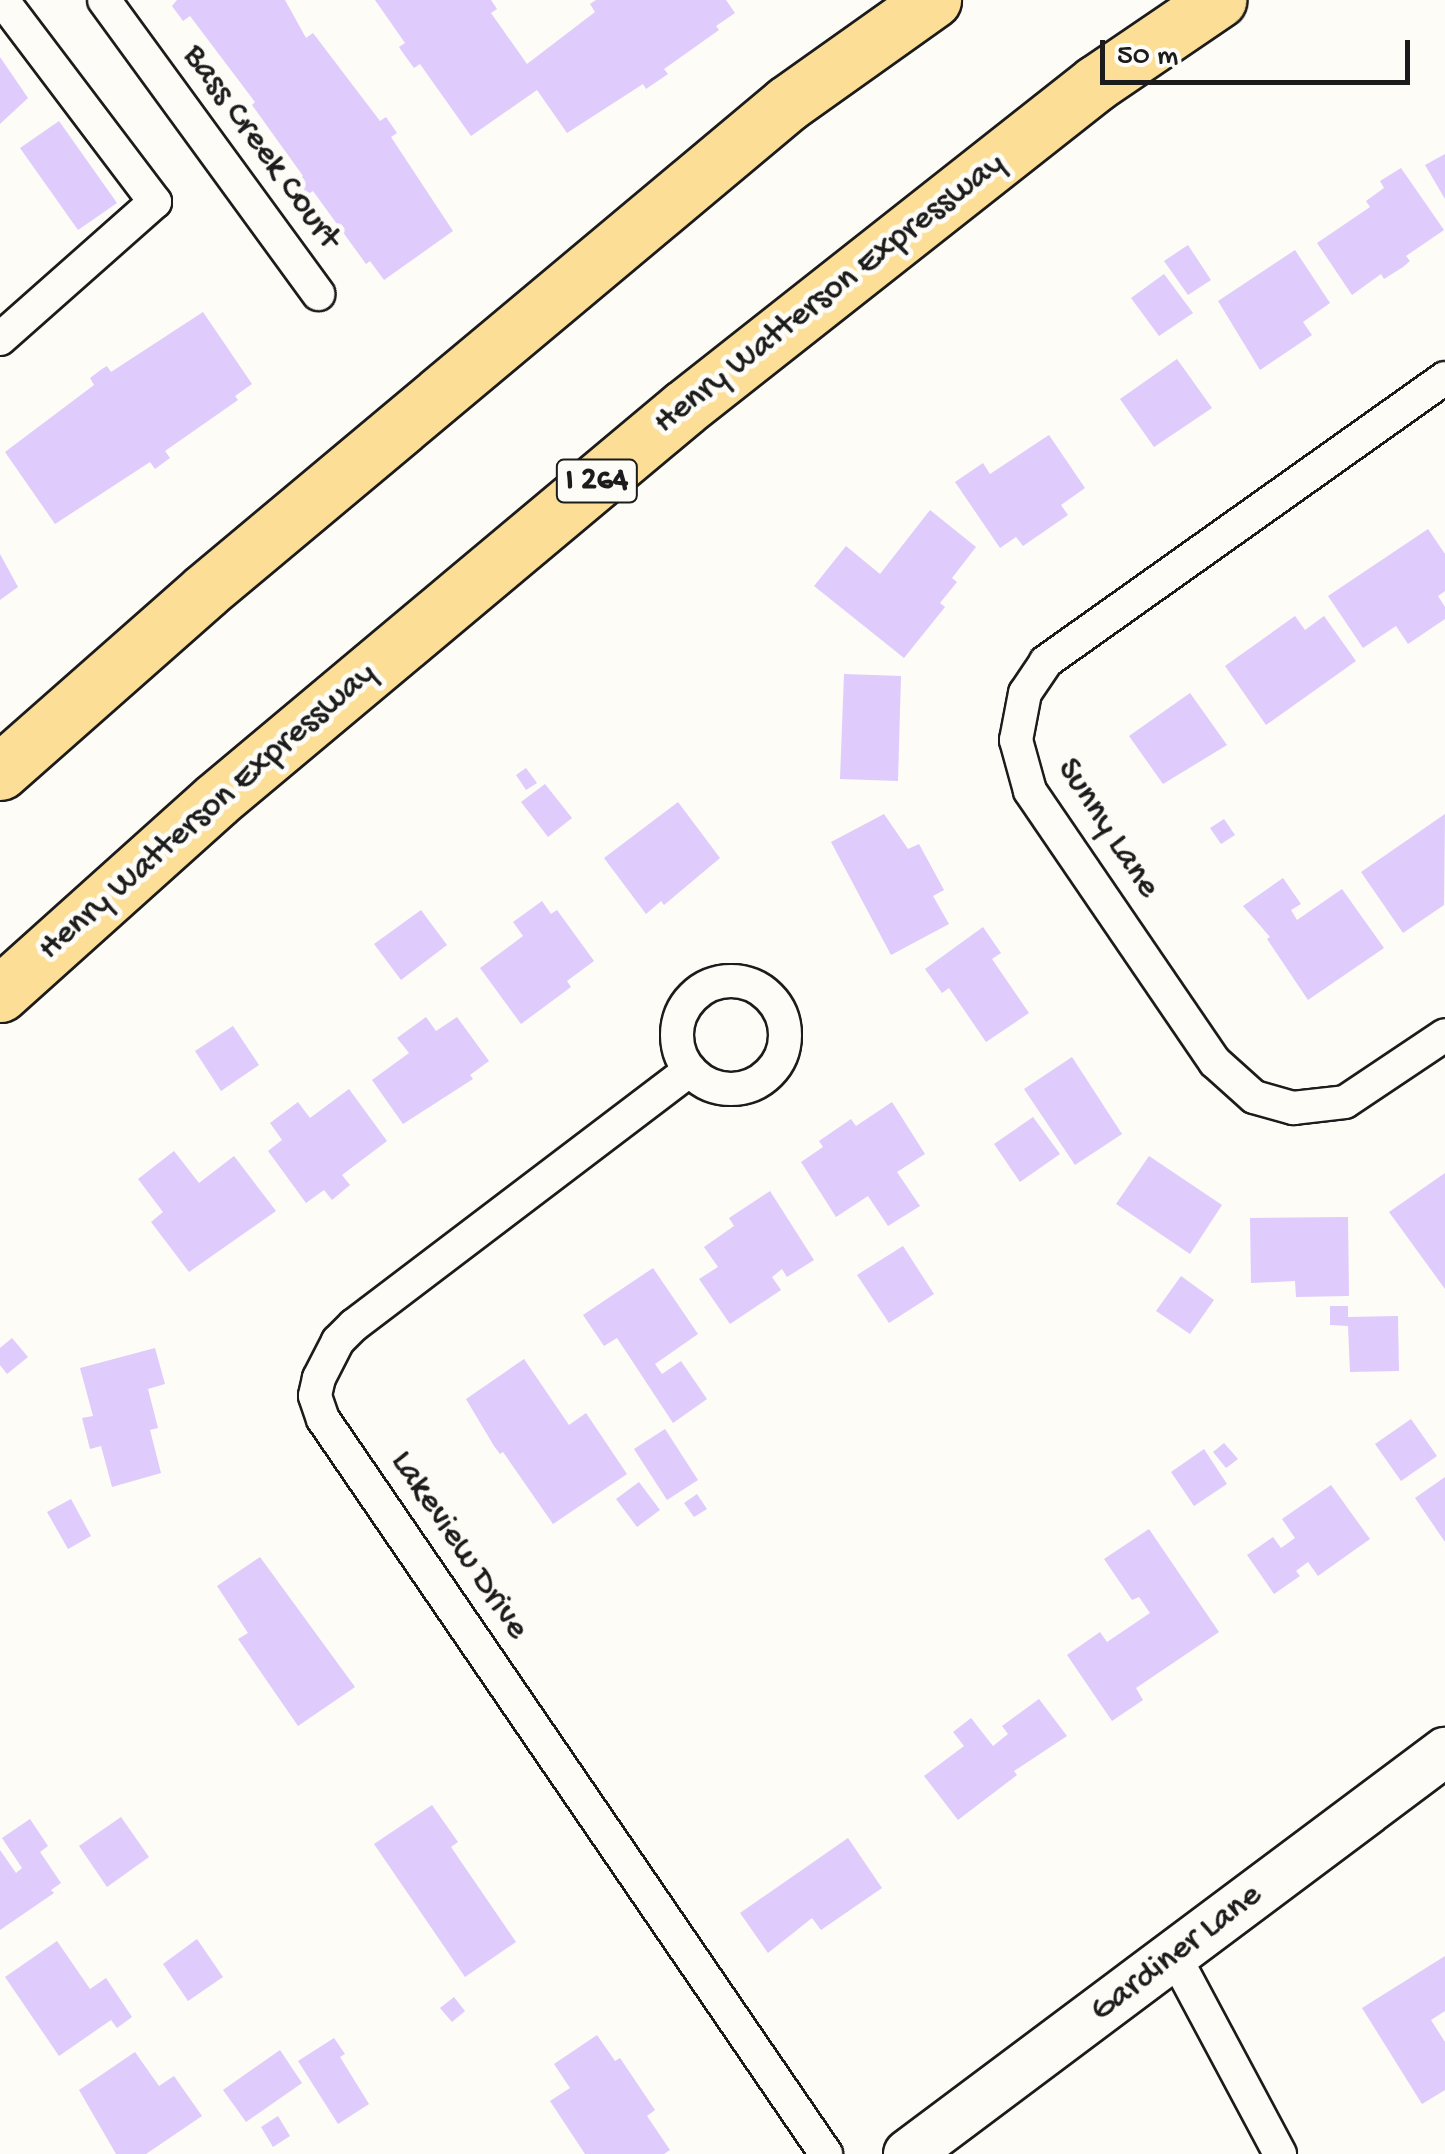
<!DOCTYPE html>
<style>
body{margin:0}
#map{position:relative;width:1445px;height:2154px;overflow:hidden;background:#fdfcf7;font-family:"Gochi Hand",sans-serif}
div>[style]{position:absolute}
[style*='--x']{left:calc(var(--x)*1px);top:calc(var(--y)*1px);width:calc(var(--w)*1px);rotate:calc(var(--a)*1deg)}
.building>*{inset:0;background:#dfcbfc}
.roads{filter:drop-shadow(2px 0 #1c1c1c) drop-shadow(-2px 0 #1c1c1c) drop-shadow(0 2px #1c1c1c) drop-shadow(0 -2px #1c1c1c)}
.street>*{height:32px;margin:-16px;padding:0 16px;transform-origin:16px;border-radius:16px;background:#fdfcf7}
.street>.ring{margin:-16px;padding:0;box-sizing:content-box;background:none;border:32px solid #fdfcf7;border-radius:50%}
.secondary>*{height:48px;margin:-24px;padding:0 24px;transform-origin:24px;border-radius:24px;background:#fdfcf7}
.highway>*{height:55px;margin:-27.5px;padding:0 27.5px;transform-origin:27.5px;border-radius:27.5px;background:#fdde96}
span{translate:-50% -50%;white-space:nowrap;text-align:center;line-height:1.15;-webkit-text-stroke:10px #fdfcf7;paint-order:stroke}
.shield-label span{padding:2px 8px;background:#fdfcf7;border:2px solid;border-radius:8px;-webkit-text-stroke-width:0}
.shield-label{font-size:32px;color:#1c1c1c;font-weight:700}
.street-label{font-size:35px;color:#1c1c1c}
.scale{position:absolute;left:1100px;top:40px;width:310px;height:45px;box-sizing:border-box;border:5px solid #1c1c1c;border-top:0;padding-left:12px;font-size:30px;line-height:35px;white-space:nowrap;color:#1c1c1c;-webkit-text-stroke:8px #fdfcf7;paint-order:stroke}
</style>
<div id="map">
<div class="building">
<i style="clip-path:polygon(177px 0,285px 0,306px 38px,313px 33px,380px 121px,386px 117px,397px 133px,391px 137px,453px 231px,384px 280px,370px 261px,366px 264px,313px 191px,307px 195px,297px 180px,303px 176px,252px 105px,255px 102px,190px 16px,183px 21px,172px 6px)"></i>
<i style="clip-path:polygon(375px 0,491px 0,497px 9px,491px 13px,527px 64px,595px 12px,590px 4px,596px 0,726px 0,735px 13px,716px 26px,719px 30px,664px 69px,668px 74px,646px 89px,643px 84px,567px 133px,537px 90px,471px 136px,420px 64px,414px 68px,403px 53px,399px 47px,405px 43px)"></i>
<i style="clip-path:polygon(0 57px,28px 98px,0 124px)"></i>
<i style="clip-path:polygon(59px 121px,117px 203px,78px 230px,20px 148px)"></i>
<i style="clip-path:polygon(1445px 154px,1445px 199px,1425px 165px)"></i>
<i style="clip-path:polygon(1401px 168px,1444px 230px,1406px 256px,1410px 261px,1403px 267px,1384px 279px,1381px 274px,1352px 295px,1317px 243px,1370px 207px,1366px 201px,1384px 188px,1380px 181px)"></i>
<i style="clip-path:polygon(1188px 245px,1211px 280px,1188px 295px,1164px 261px)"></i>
<i style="clip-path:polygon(1295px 250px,1330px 303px,1303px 322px,1312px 335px,1260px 370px,1218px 301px)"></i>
<i style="clip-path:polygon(1164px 274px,1193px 313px,1159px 336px,1131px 298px)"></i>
<i style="clip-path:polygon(203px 312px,252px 384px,235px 396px,238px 400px,165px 451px,170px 458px,155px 469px,150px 462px,55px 524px,5px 452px,94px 385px,90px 378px,102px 369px,107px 366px,111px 372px)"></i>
<i style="clip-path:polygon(1177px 359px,1212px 408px,1154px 447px,1120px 399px)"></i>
<i style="clip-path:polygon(1049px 435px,1085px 488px,1061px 505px,1068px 515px,1023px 546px,1016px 537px,1000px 548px,955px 482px,983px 463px,990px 474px)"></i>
<i style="clip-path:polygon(930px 510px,976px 547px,952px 578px,957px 582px,940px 603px,945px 607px,904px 658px,814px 586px,846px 546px,880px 574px)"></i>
<i style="clip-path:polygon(1428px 529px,1445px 554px,1445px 591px,1438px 596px,1445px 607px,1445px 619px,1408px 644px,1396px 626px,1363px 648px,1328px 596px)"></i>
<i style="clip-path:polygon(0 554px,18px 587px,0 600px)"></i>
<i style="clip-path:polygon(1295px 616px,1305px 630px,1324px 616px,1356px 661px,1266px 725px,1225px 666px)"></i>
<i style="clip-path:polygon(844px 674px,901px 676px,898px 781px,840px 779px)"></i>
<i style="clip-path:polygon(1190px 693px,1227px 745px,1163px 784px,1129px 736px)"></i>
<i style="clip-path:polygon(526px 768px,537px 783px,526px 790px,516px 775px)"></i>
<i style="clip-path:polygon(545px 784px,572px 818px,548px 837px,521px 802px)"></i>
<i style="clip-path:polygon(678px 802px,720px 858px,664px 905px,661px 901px,646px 914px,604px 858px)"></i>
<i style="clip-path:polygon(884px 814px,908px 849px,919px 844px,944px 890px,933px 896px,949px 924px,891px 955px,831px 842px)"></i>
<i style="clip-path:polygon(1445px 814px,1444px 905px,1403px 933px,1361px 872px)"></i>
<i style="clip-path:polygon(1224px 819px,1235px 835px,1221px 844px,1210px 828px)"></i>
<i style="clip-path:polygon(1283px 878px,1301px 904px,1291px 910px,1297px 920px,1342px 889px,1384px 948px,1308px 1000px,1267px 939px,1270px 937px,1243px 906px)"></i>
<i style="clip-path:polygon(542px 901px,551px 914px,557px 910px,594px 961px,567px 981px,571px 987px,521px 1024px,480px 968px,523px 936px,513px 922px)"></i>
<i style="clip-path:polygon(421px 910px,447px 945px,401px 980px,374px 944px)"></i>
<i style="clip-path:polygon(983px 927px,1001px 953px,992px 959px,1029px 1013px,986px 1042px,949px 988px,942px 993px,925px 969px)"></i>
<i style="clip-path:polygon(426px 1017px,436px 1031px,457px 1017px,489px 1061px,470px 1075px,473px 1079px,403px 1124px,372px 1080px,409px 1053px,397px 1038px)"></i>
<i style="clip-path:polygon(233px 1026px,259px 1065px,221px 1091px,195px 1051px)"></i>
<i style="clip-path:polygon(1072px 1057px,1122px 1134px,1075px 1165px,1024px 1089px)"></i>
<i style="clip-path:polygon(349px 1089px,387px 1141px,342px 1175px,350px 1185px,332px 1200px,324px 1190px,306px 1203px,268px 1151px,282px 1140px,270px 1123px,298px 1102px,310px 1118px)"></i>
<i style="clip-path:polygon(892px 1102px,925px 1154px,897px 1172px,920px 1206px,888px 1226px,868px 1196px,836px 1217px,801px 1162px,823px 1147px,819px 1141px,851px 1119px,856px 1126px)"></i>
<i style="clip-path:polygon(1033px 1117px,1060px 1154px,1020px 1182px,994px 1144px)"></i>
<i style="clip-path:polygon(174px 1151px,199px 1183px,234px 1156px,276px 1211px,189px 1272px,151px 1222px,163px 1212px,138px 1179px)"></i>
<i style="clip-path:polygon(1149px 1156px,1222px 1205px,1190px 1254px,1116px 1204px)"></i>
<i style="clip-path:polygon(1445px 1173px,1445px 1289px,1389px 1212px)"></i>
<i style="clip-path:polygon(770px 1191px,814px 1260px,787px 1277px,782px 1269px,772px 1277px,781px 1290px,730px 1324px,699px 1279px,718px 1267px,704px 1247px,734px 1226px,729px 1218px)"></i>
<i style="clip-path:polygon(1348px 1217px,1349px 1296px,1296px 1297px,1295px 1281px,1251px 1283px,1250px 1218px)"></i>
<i style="clip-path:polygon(903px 1246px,934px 1294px,889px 1323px,857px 1275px)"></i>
<i style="clip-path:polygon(653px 1268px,698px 1334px,655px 1364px,662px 1374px,681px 1361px,707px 1399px,673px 1423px,617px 1338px,604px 1346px,583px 1315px)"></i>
<i style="clip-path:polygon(1181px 1276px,1214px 1300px,1190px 1334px,1156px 1311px)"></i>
<i style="clip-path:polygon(1330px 1306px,1348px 1306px,1348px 1317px,1398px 1316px,1399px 1371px,1350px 1372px,1348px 1326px,1330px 1325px)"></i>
<i style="clip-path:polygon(12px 1338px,28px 1357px,7px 1374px,0 1365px,0 1348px)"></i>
<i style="clip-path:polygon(155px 1348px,165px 1384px,148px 1389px,158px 1428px,150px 1430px,161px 1473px,112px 1487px,101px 1446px,90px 1449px,82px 1418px,93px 1416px,80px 1368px)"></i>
<i style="clip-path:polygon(524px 1359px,569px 1425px,586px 1413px,627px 1474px,553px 1524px,503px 1452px,500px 1454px,494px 1446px,466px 1399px)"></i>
<i style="clip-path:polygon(1411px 1419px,1437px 1456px,1401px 1481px,1375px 1444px)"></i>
<i style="clip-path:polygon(665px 1429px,698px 1480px,667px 1500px,634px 1449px)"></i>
<i style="clip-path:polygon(1224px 1443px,1238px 1459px,1226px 1468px,1213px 1452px)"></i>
<i style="clip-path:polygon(1204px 1449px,1227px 1484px,1194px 1506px,1171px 1472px)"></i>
<i style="clip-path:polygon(1445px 1477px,1445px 1542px,1415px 1498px)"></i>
<i style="clip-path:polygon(639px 1482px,660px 1510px,637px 1527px,616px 1499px)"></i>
<i style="clip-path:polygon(1331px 1485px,1370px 1539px,1318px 1576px,1308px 1562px,1296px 1571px,1300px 1576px,1274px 1594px,1247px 1555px,1273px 1537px,1281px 1548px,1295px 1538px,1282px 1519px)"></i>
<i style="clip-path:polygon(697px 1494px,707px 1509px,694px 1517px,684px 1503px)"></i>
<i style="clip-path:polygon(71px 1499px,91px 1536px,68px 1549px,47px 1512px)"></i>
<i style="clip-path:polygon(1149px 1529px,1219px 1632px,1136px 1688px,1143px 1700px,1112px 1721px,1067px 1655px,1100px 1632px,1107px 1642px,1150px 1613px,1139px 1597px,1132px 1600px,1104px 1559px)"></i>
<i style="clip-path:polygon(260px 1557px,355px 1687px,298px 1726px,238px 1639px,248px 1633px,217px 1586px)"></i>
<i style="clip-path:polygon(1039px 1699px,1067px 1736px,1014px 1771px,1017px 1775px,958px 1820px,924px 1776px,964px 1746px,953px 1732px,971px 1718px,993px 1746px,1008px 1734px,1002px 1726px)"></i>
<i style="clip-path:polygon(432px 1805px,458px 1842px,451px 1847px,516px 1942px,465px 1977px,374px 1844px)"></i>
<i style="clip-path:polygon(121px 1817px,149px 1857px,107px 1887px,79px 1846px)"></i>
<i style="clip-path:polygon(30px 1819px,48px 1846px,40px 1852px,61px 1883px,51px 1890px,54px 1893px,0 1930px,0 1850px,16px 1873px,22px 1868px,2px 1838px)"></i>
<i style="clip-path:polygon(848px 1838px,882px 1888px,821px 1930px,812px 1918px,768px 1953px,740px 1913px)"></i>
<i style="clip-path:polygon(197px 1939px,223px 1977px,188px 2001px,163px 1964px)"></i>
<i style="clip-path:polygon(57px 1941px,90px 1989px,106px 1978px,132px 2017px,117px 2028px,111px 2020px,59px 2056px,5px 1977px)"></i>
<i style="clip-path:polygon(1445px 1956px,1445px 2011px,1431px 2020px,1445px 2042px,1445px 2090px,1422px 2104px,1362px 2008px)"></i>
<i style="clip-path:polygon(454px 1997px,465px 2011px,452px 2022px,440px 2008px)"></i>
<i style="clip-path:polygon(597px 2035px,615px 2061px,620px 2058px,655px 2110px,647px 2116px,670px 2150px,664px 2154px,585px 2154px,550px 2101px,570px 2088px,554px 2064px)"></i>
<i style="clip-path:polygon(334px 2038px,345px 2054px,340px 2057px,369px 2104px,338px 2124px,298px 2061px)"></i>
<i style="clip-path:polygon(280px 2050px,302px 2083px,246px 2122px,223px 2090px)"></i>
<i style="clip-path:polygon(135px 2052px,159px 2086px,174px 2076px,202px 2116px,146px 2154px,116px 2154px,79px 2090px)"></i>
<i style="clip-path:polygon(278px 2116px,290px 2136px,273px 2147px,261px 2127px)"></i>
</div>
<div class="roads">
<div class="street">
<i style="--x:104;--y:0;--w:364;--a:53.9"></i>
<i style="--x:0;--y:339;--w:207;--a:-41.5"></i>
<i style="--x:155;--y:202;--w:253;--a:-127.1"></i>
<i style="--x:1445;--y:378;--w:490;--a:144.6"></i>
<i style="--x:1046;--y:662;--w:37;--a:124"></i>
<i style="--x:1025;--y:693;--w:48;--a:100.8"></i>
<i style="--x:1016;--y:740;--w:53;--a:74.6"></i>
<i style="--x:1030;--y:791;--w:328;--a:55.7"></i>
<i style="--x:1215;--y:1062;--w:52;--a:41.9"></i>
<i style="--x:1254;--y:1097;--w:41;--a:15.8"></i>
<i style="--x:1293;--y:1108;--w:52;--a:-6.6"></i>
<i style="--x:1345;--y:1102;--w:120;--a:-33.8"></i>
<i class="ring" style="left:677px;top:981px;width:76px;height:76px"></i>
<i style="--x:690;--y:1070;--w:422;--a:142.8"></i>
<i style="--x:354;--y:1325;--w:23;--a:135"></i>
<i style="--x:338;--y:1341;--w:42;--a:117.2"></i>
<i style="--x:319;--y:1378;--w:18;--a:103"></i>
<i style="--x:315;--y:1396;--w:24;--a:71"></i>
<i style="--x:323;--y:1419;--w:891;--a:55.61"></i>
<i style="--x:1175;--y:1957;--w:223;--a:61.9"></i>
</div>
<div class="secondary">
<i style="--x:908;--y:2154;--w:671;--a:-36.82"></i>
</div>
<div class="highway">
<i style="--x:0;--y:772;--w:273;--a:-41.4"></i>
<i style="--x:205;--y:591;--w:760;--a:-39.93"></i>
<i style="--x:788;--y:103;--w:178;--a:-35.4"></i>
<i style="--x:0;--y:994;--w:290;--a:-41.9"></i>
<i style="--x:216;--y:800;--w:610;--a:-39.95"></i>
<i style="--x:684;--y:408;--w:525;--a:-38.27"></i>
<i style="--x:1096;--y:83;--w:148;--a:-34.2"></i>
</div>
</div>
<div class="shield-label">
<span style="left:597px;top:481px">I 264</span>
</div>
<div class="street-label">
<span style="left:260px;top:148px;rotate:54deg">Bass Creek Court</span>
<span style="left:830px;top:294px;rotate:-38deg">Henry Watterson Expressway</span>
<span style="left:208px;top:812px;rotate:-41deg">Henry Watterson Expressway</span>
<span style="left:1107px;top:829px;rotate:57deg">Sunny Lane</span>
<span style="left:458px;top:1546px;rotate:56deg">Lakeview Drive</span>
<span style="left:1177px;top:1954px;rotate:-37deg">Gardiner Lane</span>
</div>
<div class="scale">50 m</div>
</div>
